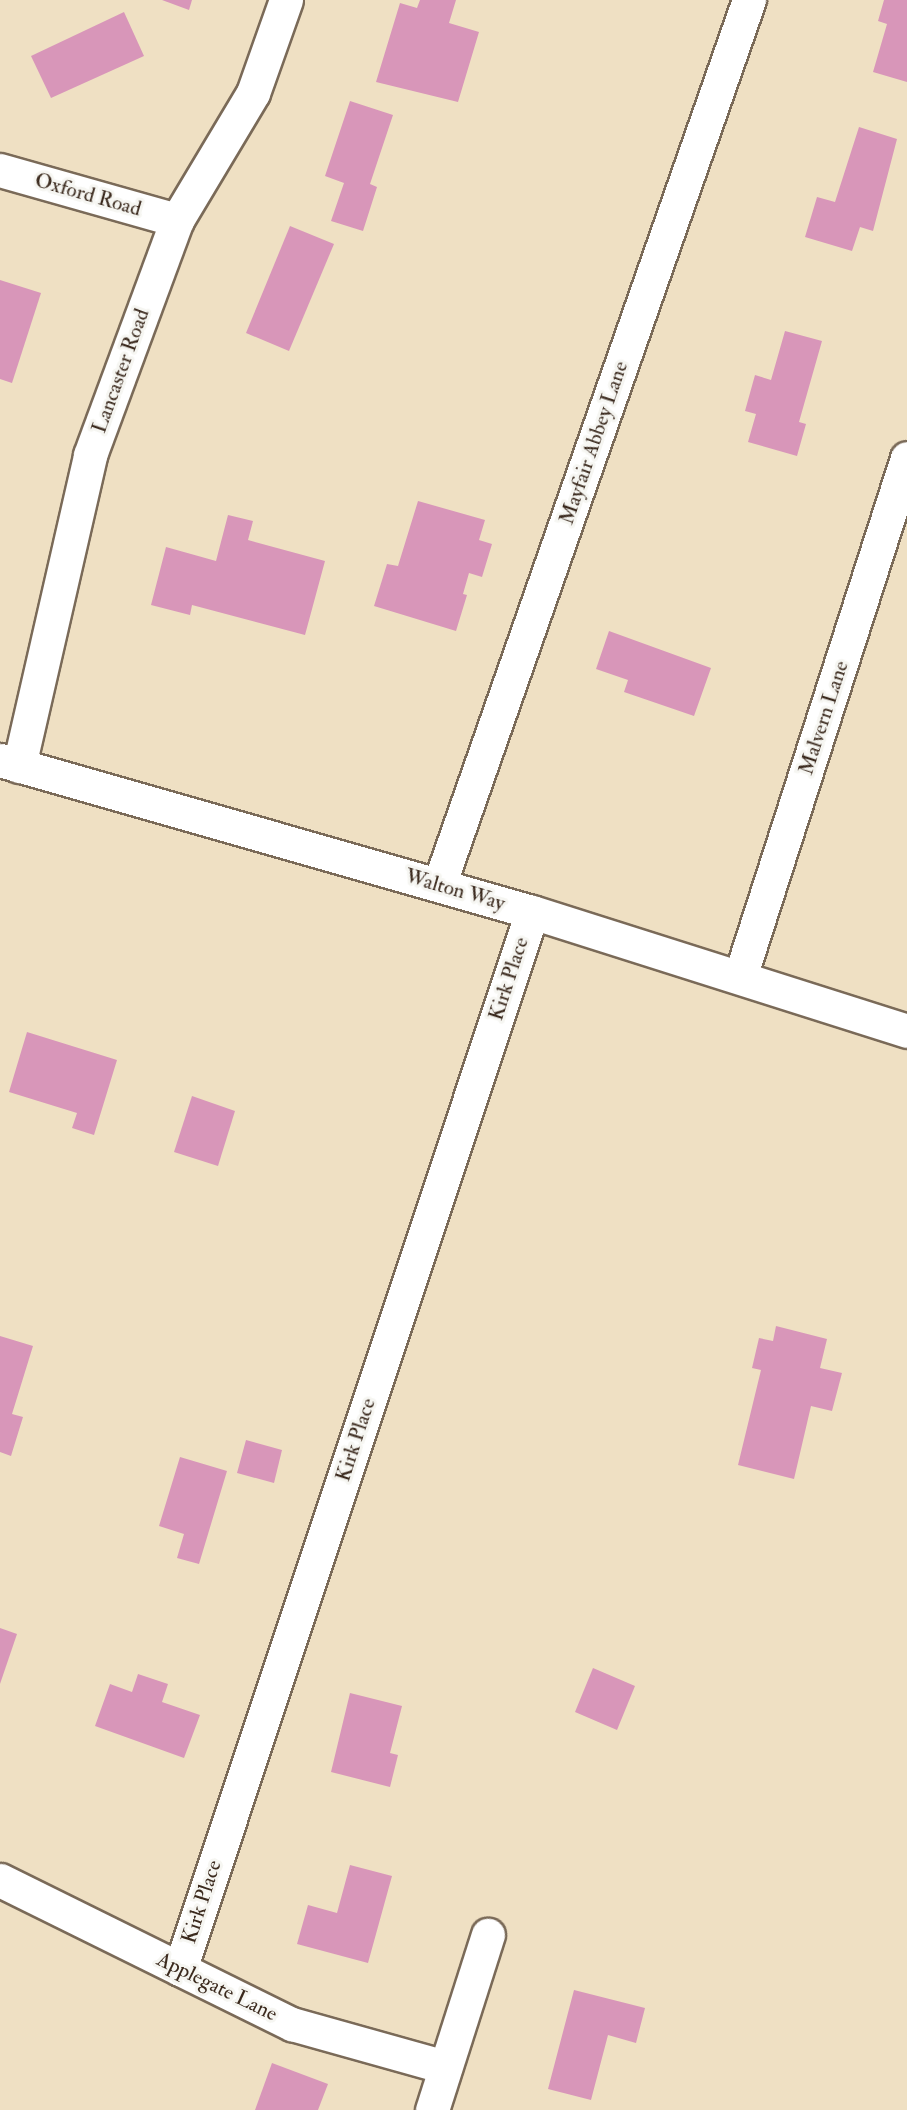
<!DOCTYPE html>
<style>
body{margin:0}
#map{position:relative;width:907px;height:2110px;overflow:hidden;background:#efe0c3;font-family:"IM FELL Double Pica",serif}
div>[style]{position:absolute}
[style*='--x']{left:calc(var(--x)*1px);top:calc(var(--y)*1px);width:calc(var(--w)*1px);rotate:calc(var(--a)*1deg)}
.building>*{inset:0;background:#d896b9}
.roads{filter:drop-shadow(2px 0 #7a6a58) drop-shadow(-2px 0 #7a6a58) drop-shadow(0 2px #7a6a58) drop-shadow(0 -2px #7a6a58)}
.minor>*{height:33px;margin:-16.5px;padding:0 16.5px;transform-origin:16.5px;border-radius:16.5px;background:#fff}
.major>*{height:33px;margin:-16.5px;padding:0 16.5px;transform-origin:16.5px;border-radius:16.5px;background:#fff}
span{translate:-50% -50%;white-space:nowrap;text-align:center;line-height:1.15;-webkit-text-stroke:6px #f6f6f2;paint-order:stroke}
.street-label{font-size:21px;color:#3b2a1e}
</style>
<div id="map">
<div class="building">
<i style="clip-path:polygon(162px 0,192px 0,189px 10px)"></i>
<i style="clip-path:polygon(420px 0,456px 0,449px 23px,479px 32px,458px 102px,376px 82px,400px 3px,417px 8px)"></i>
<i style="clip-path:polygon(884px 0,907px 0,907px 82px,873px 72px,887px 24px,878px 21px)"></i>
<i style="clip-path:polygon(124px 12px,144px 56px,51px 98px,31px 56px)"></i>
<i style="clip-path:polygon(350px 101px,393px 115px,370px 184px,377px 187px,363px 231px,331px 221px,344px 183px,325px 176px)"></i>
<i style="clip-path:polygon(859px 127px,897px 139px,873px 231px,860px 227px,852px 251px,805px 237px,817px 197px,835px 202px)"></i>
<i style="clip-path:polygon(290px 226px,334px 244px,289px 351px,246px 333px)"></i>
<i style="clip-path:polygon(0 280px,41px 293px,12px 383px,0 379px)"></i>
<i style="clip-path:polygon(785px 331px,822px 341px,799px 422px,806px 424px,797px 456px,748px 442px,756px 414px,745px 411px,755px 375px,771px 380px)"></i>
<i style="clip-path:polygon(418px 501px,485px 520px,479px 540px,492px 544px,482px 577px,469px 573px,463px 594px,467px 595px,456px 631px,374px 606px,387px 564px,398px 566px)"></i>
<i style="clip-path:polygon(228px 515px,253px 521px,248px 540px,325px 561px,305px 635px,192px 605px,190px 615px,151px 605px,166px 547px,216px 561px)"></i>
<i style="clip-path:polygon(609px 631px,711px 668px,694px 716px,624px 692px,628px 680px,596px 669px)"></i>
<i style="clip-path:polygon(27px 1032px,117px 1060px,94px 1135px,72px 1128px,77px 1113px,9px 1092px)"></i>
<i style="clip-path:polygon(192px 1096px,235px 1111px,218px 1166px,174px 1152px)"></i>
<i style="clip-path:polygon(776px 1326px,827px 1339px,820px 1368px,842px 1373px,832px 1411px,811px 1406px,794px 1479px,738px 1465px,761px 1370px,752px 1368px,759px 1338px,773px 1341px)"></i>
<i style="clip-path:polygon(0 1336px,33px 1346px,12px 1414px,23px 1417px,11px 1456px,0 1452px)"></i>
<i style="clip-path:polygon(246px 1440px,282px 1450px,274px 1483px,237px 1473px)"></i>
<i style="clip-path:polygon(180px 1457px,227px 1471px,199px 1564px,177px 1558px,184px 1534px,159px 1526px)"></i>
<i style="clip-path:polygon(0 1628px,17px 1634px,0 1684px)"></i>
<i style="clip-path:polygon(593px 1668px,635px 1686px,617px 1730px,575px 1712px)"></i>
<i style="clip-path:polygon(138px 1674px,168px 1684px,162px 1702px,200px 1715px,184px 1758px,95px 1726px,110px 1684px,132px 1692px)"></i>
<i style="clip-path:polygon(350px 1693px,402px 1706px,390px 1753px,398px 1755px,390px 1787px,331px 1772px)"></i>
<i style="clip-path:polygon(350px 1865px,392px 1876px,368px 1963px,297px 1944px,308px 1905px,337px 1913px)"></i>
<i style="clip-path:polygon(574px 1990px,645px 2008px,636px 2043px,608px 2035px,591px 2100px,548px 2089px)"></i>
<i style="clip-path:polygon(272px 2063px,328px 2084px,318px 2110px,255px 2110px)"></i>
</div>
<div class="roads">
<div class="minor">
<i style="--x:0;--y:170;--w:184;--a:15.8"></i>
<i style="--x:19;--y:766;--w:319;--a:-77.1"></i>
<i style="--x:90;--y:455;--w:251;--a:-69.7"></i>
<i style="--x:177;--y:220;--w:148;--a:-59.1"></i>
<i style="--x:253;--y:93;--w:99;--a:-70.5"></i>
<i style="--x:439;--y:885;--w:938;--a:-70.7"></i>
<i style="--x:740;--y:977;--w:545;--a:-72.16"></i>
<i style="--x:0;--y:1880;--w:326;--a:26.3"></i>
<i style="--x:292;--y:2024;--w:159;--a:15.7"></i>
<i style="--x:180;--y:1969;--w:1114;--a:-71.58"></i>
<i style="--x:432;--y:2110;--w:184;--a:-72.3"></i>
</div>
<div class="major">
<i style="--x:0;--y:760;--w:553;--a:15.95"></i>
<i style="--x:532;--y:912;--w:393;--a:17.6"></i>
</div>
</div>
<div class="street-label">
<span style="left:88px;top:195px;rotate:16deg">Oxford Road</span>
<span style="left:121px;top:371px;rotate:-70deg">Lancaster Road</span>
<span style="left:594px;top:443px;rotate:-71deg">Mayfair Abbey Lane</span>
<span style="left:824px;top:718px;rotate:-72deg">Malvern Lane</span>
<span style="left:455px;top:890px;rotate:16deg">Walton Way</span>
<span style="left:509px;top:979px;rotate:-72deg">Kirk Place</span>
<span style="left:356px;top:1440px;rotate:-72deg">Kirk Place</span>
<span style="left:202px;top:1902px;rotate:-72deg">Kirk Place</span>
<span style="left:217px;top:1987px;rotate:26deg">Applegate Lane</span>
</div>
</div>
